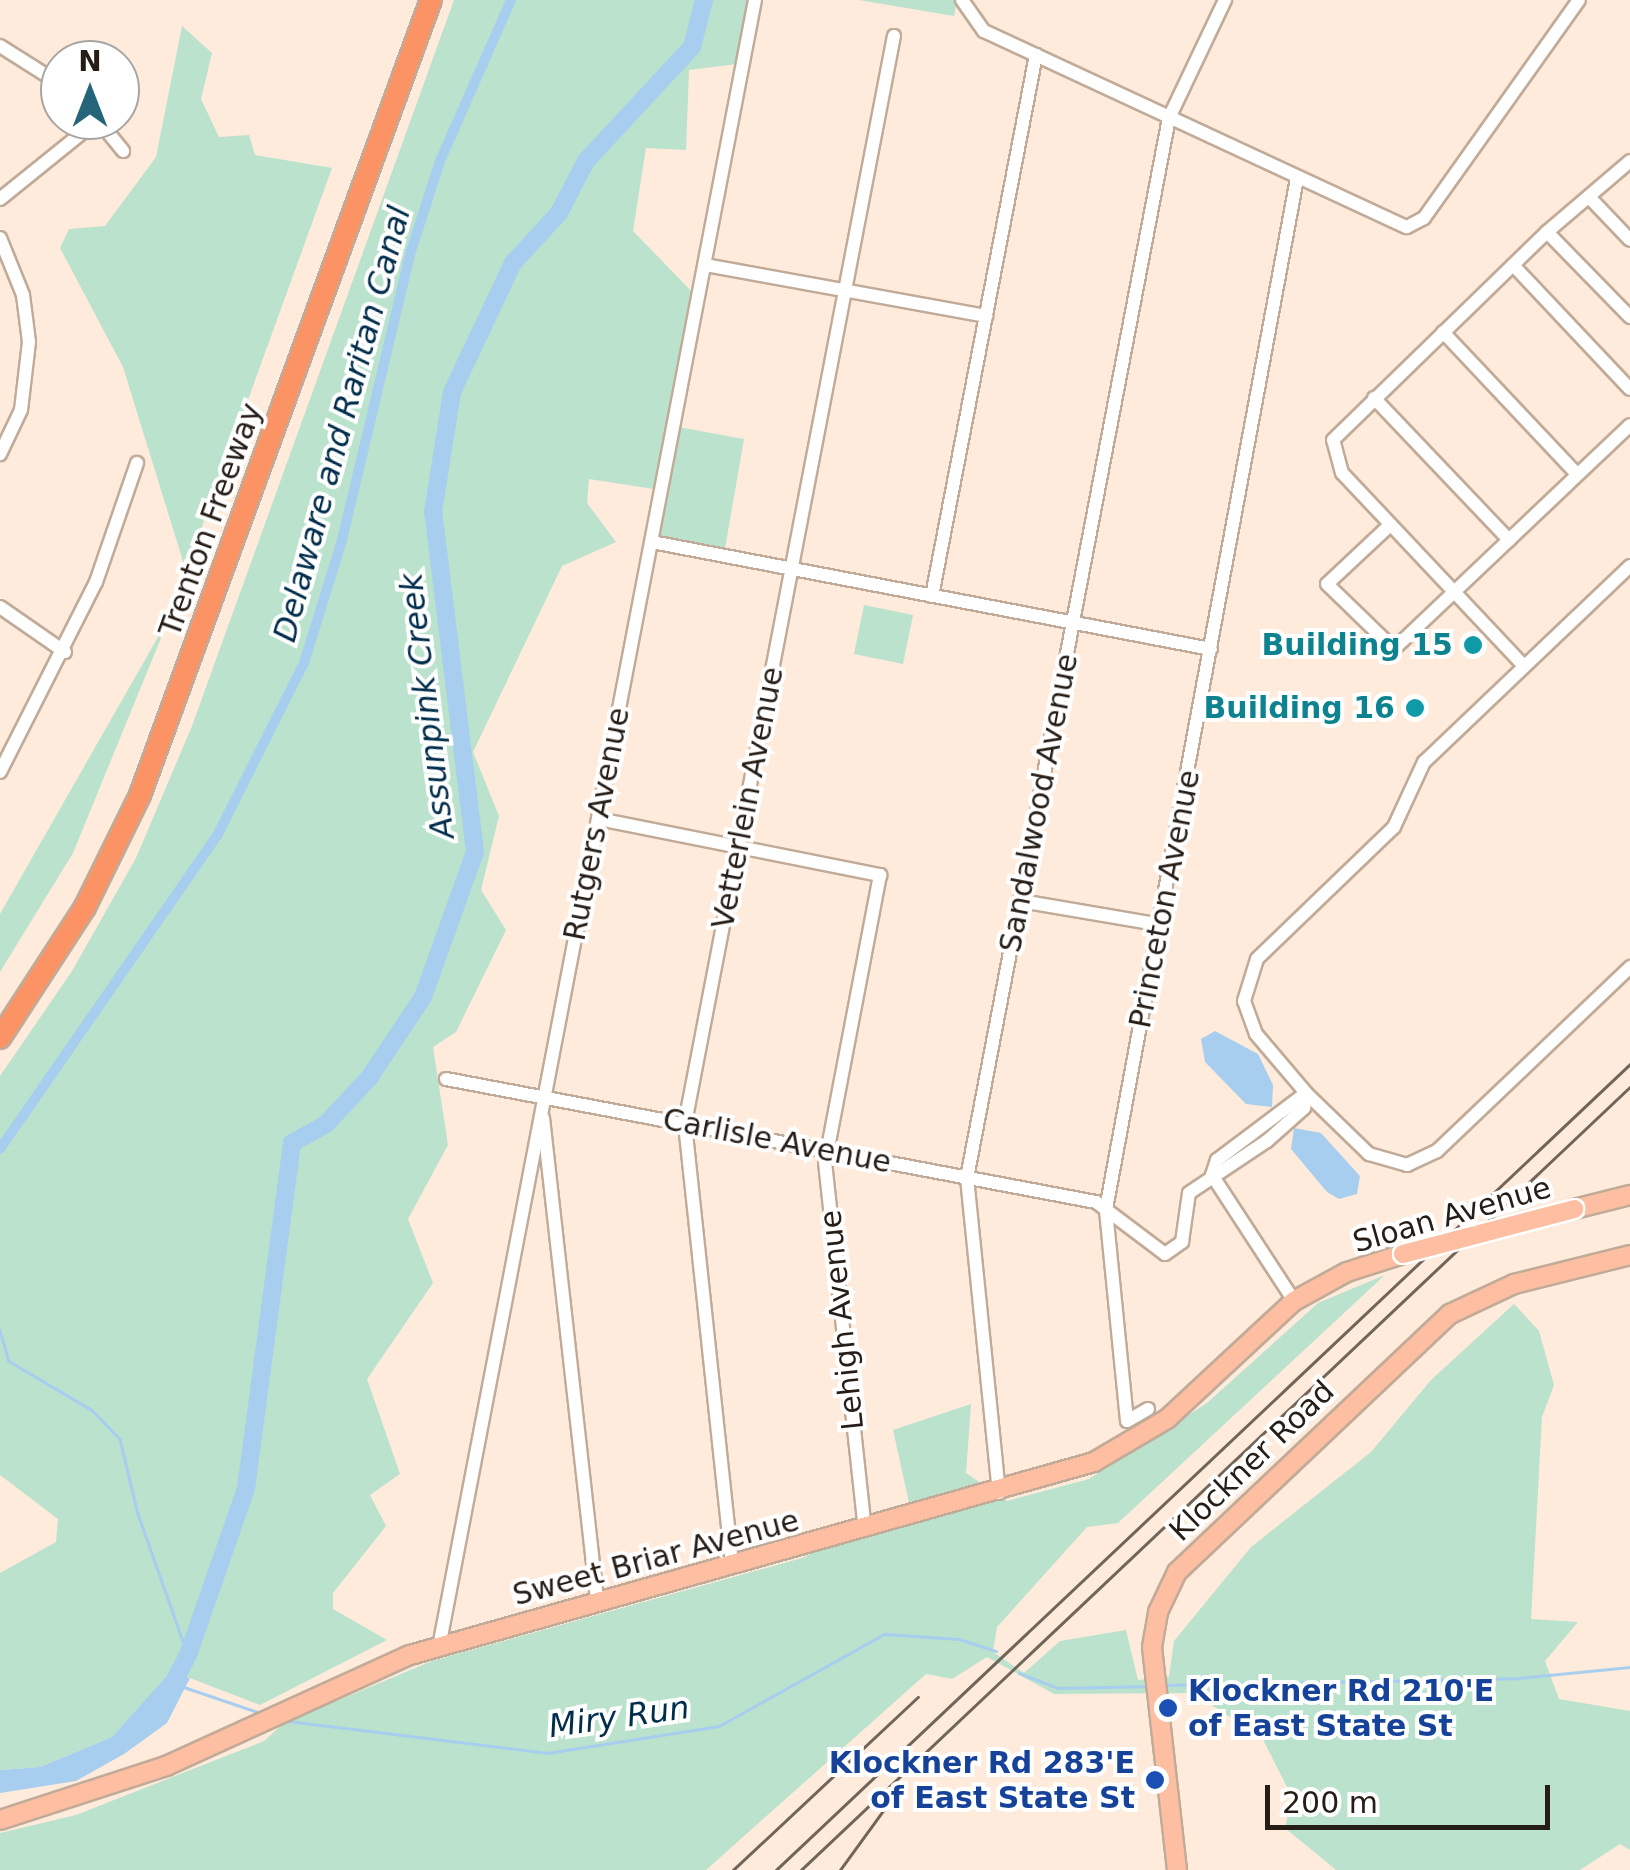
<!DOCTYPE html>
<style>
body{margin:0}
#map{position:relative;width:1630px;height:1870px;overflow:hidden;background:#feebdb;font-family:"DejaVu Sans",sans-serif}
div>[style]{position:absolute}
[style*='--x']{left:calc(var(--x)*1px);top:calc(var(--y)*1px);width:calc(var(--w)*1px);rotate:calc(var(--a)*1deg)}
.green>*{inset:0;background:#bae2cd}
.water>*{inset:0;background:#a8ceef}
.stream>*{height:2.5px;margin:-1.25px;padding:0 1.25px;transform-origin:1.25px;border-radius:1.25px;background:#a8ceef}
.canal>*{height:10px;margin:-5px;padding:0 5px;transform-origin:5px;border-radius:5px;background:#a8ceef}
.river>*{height:18px;margin:-9px;padding:0 9px;transform-origin:9px;border-radius:9px;background:#a8ceef}
.roads{filter:drop-shadow(2px 0 #c1ab98) drop-shadow(-2px 0 #c1ab98) drop-shadow(0 2px #c1ab98) drop-shadow(0 -2px #c1ab98)}
.minor>*{height:12px;margin:-6px;padding:0 6px;transform-origin:6px;border-radius:6px;background:#fff}
.major>*{height:18px;margin:-9px;padding:0 9px;transform-origin:9px;border-radius:9px;background:#fdbea2}
.highway>*{height:20px;margin:-10px;padding:0 10px;transform-origin:10px;border-radius:10px;background:#fc9364}
.rail>*{height:2.5px;margin:-1.25px;padding:0 1.25px;transform-origin:1.25px;border-radius:1.25px;background:#70655a}
.bridges{filter:drop-shadow(2px 0 #fff) drop-shadow(-2px 0 #fff) drop-shadow(0 2px #fff) drop-shadow(0 -2px #fff)}
.major-bridge>*{height:18px;margin:-9px;padding:0 9px;transform-origin:9px;border-radius:9px;background:#fdbea2}
.dots>*{width:28px;height:28px;translate:-50% -50%;box-sizing:border-box;border:5px solid #fff;border-radius:50%}
span{translate:-50% -50%;white-space:nowrap;text-align:center;line-height:1.15;-webkit-text-stroke:8px #fff;paint-order:stroke}
.street-label{font-size:30px;color:#251d16}
.culture-label{font-size:30px;color:#0d838f;font-weight:700}
.right{translate:-100% -50%;text-align:right}
.transit-label{font-size:30px;color:#164399;font-weight:700}
.left{translate:0 -50%;text-align:left}
.water-label{font-size:32px;color:#002d4c;font-style:italic}
.north{position:absolute;left:40px;top:40px;width:100px;height:100px;box-sizing:border-box;background:#fff;border:2px solid #a8a5a2;border-radius:50%;rotate:0deg;font-size:28px;font-weight:700;line-height:40px;text-align:center;color:#251d16}
.north::after{content:'';display:block;margin:auto;width:35px;height:45px;background:#25657a;clip-path:polygon(50% 0,100% 100%,50% 72%,0 100%)}
.scale{position:absolute;left:1265px;top:1785px;width:285px;height:45px;box-sizing:border-box;border:5px solid #251d16;border-top:0;padding-left:12px;font-size:30px;line-height:35px;white-space:nowrap;color:#251d16;-webkit-text-stroke:8px #fff;paint-order:stroke}
</style>
<div id="map">
<div class="green">
<i style="clip-path:polygon(454px 0,756px 0,737px 64px,689px 70px,686px 150px,646px 148px,633px 231px,698px 298px,673px 426px,744px 439px,723px 560px,650px 547px,660px 490px,589px 479px,587px 503px,616px 542px,562px 566px,473px 752px,499px 816px,481px 890px,506px 930px,456px 1032px,433px 1047px,448px 1145px,408px 1219px,433px 1283px,367px 1379px,400px 1474px,370px 1495px,386px 1526px,333px 1593px,333px 1609px,387px 1640px,260px 1705px,190px 1678px,166px 1678px,112px 1737px,40px 1767px,0 1770px,0 1573px,56px 1542px,58px 1519px,0 1475px,0 1076px,72px 971px,136px 858px,192px 726px)"></i>
<i style="clip-path:polygon(859px 0,957px 0,954px 16px)"></i>
<i style="clip-path:polygon(182px 26px,212px 53px,201px 99px,219px 137px,249px 135px,255px 155px,332px 168px,186px 571px,123px 367px,60px 248px,69px 229px,105px 226px,156px 157px)"></i>
<i style="clip-path:polygon(864px 605px,913px 615px,903px 664px,854px 654px)"></i>
<i style="clip-path:polygon(170px 616px,73px 853px,0 972px,0 914px)"></i>
<i style="clip-path:polygon(1385px 1275px,1118px 1523px,1087px 1527px,997px 1627px,993px 1652px,1024px 1673px,1060px 1641px,1126px 1630px,1138px 1680px,1169px 1677px,1174px 1641px,1251px 1547px,1371px 1452px,1431px 1380px,1514px 1304px,1539px 1331px,1554px 1385px,1542px 1417px,1531px 1619px,1578px 1622px,1545px 1661px,1559px 1699px,1630px 1711px,1630px 1850px,1620px 1844px,1580px 1870px,1336px 1870px,1285px 1828px,1292px 1797px,1255px 1724px,1241px 1724px,1193px 1693px,1054px 1694px,987px 1657px,952px 1679px,926px 1674px,706px 1870px,0 1870px,0 1833px,76px 1815px,264px 1741px,284px 1723px,432px 1661px,802px 1558px,910px 1507px,893px 1430px,971px 1404px,966px 1473px,1007px 1501px,1089px 1479px,1207px 1403px,1318px 1303px)"></i>
</div>
<div class="water">
<i style="clip-path:polygon(1215px 1031px,1258px 1054px,1273px 1085px,1272px 1107px,1246px 1104px,1205px 1062px,1201px 1039px)"></i>
<i style="clip-path:polygon(1294px 1128px,1321px 1133px,1360px 1176px,1357px 1194px,1339px 1199px,1327px 1192px,1291px 1149px)"></i>
<i style="clip-path:polygon(165px 1678px,190px 1678px,167px 1723px,124px 1754px,76px 1781px,0 1793px,0 1770px,40px 1767px,112px 1737px)"></i>
</div>
<div class="stream">
<i style="--x:0;--y:1330;--w:32;--a:74"></i>
<i style="--x:9;--y:1361;--w:96;--a:30.6"></i>
<i style="--x:92;--y:1410;--w:40;--a:46"></i>
<i style="--x:120;--y:1439;--w:77;--a:76.5"></i>
<i style="--x:138;--y:1514;--w:150;--a:70.5"></i>
<i style="--x:1019;--y:1673;--w:42;--a:21"></i>
<i style="--x:1058;--y:1688;--w:91;--a:-1.3"></i>
<i style="--x:1162;--y:1685;--w:356;--a:-1.1"></i>
<i style="--x:1518;--y:1678;--w:113;--a:-5.6"></i>
<i style="--x:184;--y:1687;--w:81;--a:18.7"></i>
<i style="--x:288;--y:1721;--w:261;--a:7"></i>
<i style="--x:547;--y:1753;--w:174;--a:-8.9"></i>
<i style="--x:719;--y:1726;--w:189;--a:-29.1"></i>
<i style="--x:884;--y:1634;--w:75;--a:3.8"></i>
<i style="--x:959;--y:1639;--w:39;--a:18"></i>
</div>
<div class="canal">
<i style="--x:0;--y:1149;--w:383;--a:-55.3"></i>
<i style="--x:218;--y:834;--w:191;--a:-63.3"></i>
<i style="--x:304;--y:663;--w:129;--a:-72.8"></i>
<i style="--x:342;--y:540;--w:297;--a:-76.6"></i>
<i style="--x:411;--y:251;--w:95;--a:-72.1"></i>
<i style="--x:440;--y:161;--w:176;--a:-66.2"></i>
</div>
<div class="river">
<i style="--x:166;--y:1697;--w:47;--a:-62.4"></i>
<i style="--x:188;--y:1655;--w:177;--a:-70.8"></i>
<i style="--x:246;--y:1488;--w:348;--a:-82.4"></i>
<i style="--x:292;--y:1143;--w:39;--a:-29"></i>
<i style="--x:326;--y:1124;--w:63;--a:-46.9"></i>
<i style="--x:369;--y:1078;--w:97;--a:-56.3"></i>
<i style="--x:423;--y:997;--w:154;--a:-70.3"></i>
<i style="--x:475;--y:852;--w:343;--a:-97"></i>
<i style="--x:433;--y:512;--w:121;--a:-81"></i>
<i style="--x:452;--y:392;--w:143;--a:-64.7"></i>
<i style="--x:513;--y:263;--w:68;--a:-47.4"></i>
<i style="--x:559;--y:213;--w:59;--a:-62.6"></i>
<i style="--x:586;--y:161;--w:156;--a:-47.1"></i>
<i style="--x:692;--y:47;--w:49;--a:-75.7"></i>
</div>
<div class="roads">
<div class="minor">
<i style="--x:962;--y:0;--w:38;--a:55"></i>
<i style="--x:984;--y:31;--w:466;--a:24.9"></i>
<i style="--x:1407;--y:227;--w:19;--a:-28"></i>
<i style="--x:1424;--y:218;--w:267;--a:-54.6"></i>
<i style="--x:0;--y:46;--w:71;--a:32.3"></i>
<i style="--x:98;--y:120;--w:40;--a:51"></i>
<i style="--x:1589;--y:197;--w:59;--a:46.4"></i>
<i style="--x:0;--y:199;--w:126;--a:-38.9"></i>
<i style="--x:1547;--y:232;--w:119;--a:45.7"></i>
<i style="--x:0;--y:238;--w:61;--a:68"></i>
<i style="--x:23;--y:295;--w:47;--a:82.7"></i>
<i style="--x:29;--y:342;--w:68;--a:96.7"></i>
<i style="--x:21;--y:410;--w:49;--a:115.5"></i>
<i style="--x:705;--y:265;--w:286;--a:10.3"></i>
<i style="--x:1513;--y:265;--w:170;--a:46.7"></i>
<i style="--x:1443;--y:332;--w:195;--a:46.7"></i>
<i style="--x:1374;--y:398;--w:196;--a:46.4"></i>
<i style="--x:1390;--y:525;--w:86;--a:136.9"></i>
<i style="--x:1327;--y:584;--w:93;--a:44.1"></i>
<i style="--x:1394;--y:649;--w:325;--a:-43.5"></i>
<i style="--x:652;--y:542;--w:569;--a:10.84"></i>
<i style="--x:1630;--y:566;--w:284;--a:136.4"></i>
<i style="--x:1424;--y:762;--w:72;--a:114.8"></i>
<i style="--x:1394;--y:827;--w:190;--a:136.1"></i>
<i style="--x:1257;--y:959;--w:44;--a:107.2"></i>
<i style="--x:1244;--y:1001;--w:35;--a:70"></i>
<i style="--x:1256;--y:1034;--w:77;--a:49.7"></i>
<i style="--x:1306;--y:1093;--w:88;--a:44.1"></i>
<i style="--x:1369;--y:1154;--w:40;--a:16"></i>
<i style="--x:1407;--y:1165;--w:33;--a:-25"></i>
<i style="--x:1437;--y:1151;--w:267;--a:-43.6"></i>
<i style="--x:932;--y:596;--w:551;--a:-79.12"></i>
<i style="--x:0;--y:607;--w:79;--a:34.7"></i>
<i style="--x:1524;--y:666;--w:265;--a:-133.3"></i>
<i style="--x:1342;--y:473;--w:34;--a:-105"></i>
<i style="--x:1333;--y:440;--w:298;--a:-44.2"></i>
<i style="--x:1547;--y:232;--w:109;--a:-40.5"></i>
<i style="--x:0;--y:772;--w:213;--a:-63.2"></i>
<i style="--x:96;--y:582;--w:126;--a:-71"></i>
<i style="--x:599;--y:819;--w:287;--a:11.3"></i>
<i style="--x:880;--y:875;--w:292;--a:100.8"></i>
<i style="--x:825;--y:1162;--w:370;--a:83.8"></i>
<i style="--x:1021;--y:901;--w:142;--a:9.7"></i>
<i style="--x:446;--y:1079;--w:662;--a:10.72"></i>
<i style="--x:1096;--y:1202;--w:86;--a:37"></i>
<i style="--x:1165;--y:1254;--w:21;--a:-35"></i>
<i style="--x:1182;--y:1242;--w:49;--a:-81.9"></i>
<i style="--x:1189;--y:1193;--w:94;--a:-33.7"></i>
<i style="--x:1267;--y:1141;--w:50;--a:-41.7"></i>
<i style="--x:1304;--y:1108;--w:15;--a:-82"></i>
<i style="--x:543;--y:1118;--w:487;--a:83.6"></i>
<i style="--x:1212;--y:1175;--w:150;--a:56.9"></i>
<i style="--x:1212;--y:1175;--w:16;--a:-72"></i>
<i style="--x:1217;--y:1160;--w:111;--a:-37"></i>
<i style="--x:1148;--y:1409;--w:24;--a:150"></i>
<i style="--x:1127;--y:1421;--w:213;--a:-95.7"></i>
<i style="--x:1106;--y:1209;--w:1049;--a:-79.5"></i>
<i style="--x:999;--y:1493;--w:317;--a:-95.8"></i>
<i style="--x:967;--y:1178;--w:1079;--a:-79.21"></i>
<i style="--x:1169;--y:118;--w:131;--a:-64.6"></i>
<i style="--x:732;--y:1564;--w:443;--a:-96.1"></i>
<i style="--x:685;--y:1123;--w:1107;--a:-79.12"></i>
<i style="--x:439;--y:1647;--w:1677;--a:-79.14"></i>
</div>
<div class="major">
<i style="--x:1574;--y:1209;--w:58;--a:-14"></i>
<i style="--x:0;--y:1820;--w:175;--a:-18"></i>
<i style="--x:166;--y:1766;--w:268;--a:-24.5"></i>
<i style="--x:410;--y:1655;--w:711;--a:-15.76"></i>
<i style="--x:1094;--y:1462;--w:85;--a:-30.5"></i>
<i style="--x:1167;--y:1419;--w:173;--a:-42.9"></i>
<i style="--x:1294;--y:1301;--w:60;--a:-28.7"></i>
<i style="--x:1347;--y:1272;--w:59;--a:-17.8"></i>
<i style="--x:1177;--y:1870;--w:224;--a:-96.4"></i>
<i style="--x:1152;--y:1647;--w:36;--a:-80"></i>
<i style="--x:1158;--y:1612;--w:44;--a:-64.6"></i>
<i style="--x:1177;--y:1572;--w:376;--a:-43.4"></i>
<i style="--x:1450;--y:1314;--w:71;--a:-25.1"></i>
<i style="--x:1514;--y:1284;--w:120;--a:-14"></i>
</div>
<div class="highway">
<i style="--x:0;--y:1038;--w:156;--a:-57"></i>
<i style="--x:85;--y:907;--w:125;--a:-63.8"></i>
<i style="--x:140;--y:795;--w:847;--a:-69.9"></i>
</div>
</div>
<div class="rail">
<i style="--x:733;--y:1870;--w:253;--a:-43.1"></i>
<i style="--x:776;--y:1870;--w:1174;--a:-43.34"></i>
<i style="--x:801;--y:1870;--w:1140;--a:-43.37"></i>
<i style="--x:840;--y:1870;--w:90;--a:-54"></i>
</div>
<div class="bridges">
<div class="major-bridge">
<i style="--x:1403;--y:1254;--w:177;--a:-14.7"></i>
</div>
</div>
<div class="dots">
<i style="left:1473px;top:645px;background:#0f9aa8"></i>
<i style="left:1415px;top:708px;background:#0f9aa8"></i>
<i style="left:1168px;top:1708px;background:#1a4fb4"></i>
<i style="left:1155px;top:1780px;background:#1a4fb4"></i>
</div>
<div class="street-label">
<span style="left:211px;top:520px;rotate:-70deg">Trenton Freeway</span>
<span style="left:748px;top:798px;rotate:-79deg">Vetterlein Avenue</span>
<span style="left:1039px;top:803px;rotate:-79deg">Sandalwood Avenue</span>
<span style="left:597px;top:824px;rotate:-79deg">Rutgers Avenue</span>
<span style="left:1165px;top:899px;rotate:-79deg">Princeton Avenue</span>
<span style="left:777px;top:1141px;rotate:11deg">Carlisle Avenue</span>
<span style="left:1452px;top:1215px;rotate:-16deg">Sloan Avenue</span>
<span style="left:842px;top:1320px;rotate:-96deg">Lehigh Avenue</span>
<span style="left:1252px;top:1461px;rotate:-44deg">Klockner Road</span>
<span style="left:656px;top:1558px;rotate:-15deg">Sweet Briar Avenue</span>
</div>
<div class="culture-label">
<span class="right" style="left:1453px;top:645px">Building 15</span>
<span class="right" style="left:1395px;top:708px">Building 16</span>
</div>
<div class="transit-label">
<span class="left" style="left:1188px;top:1708px">Klockner Rd 210'E<br>of East State St</span>
<span class="right" style="left:1135px;top:1780px">Klockner Rd 283'E<br>of East State St</span>
</div>
<div class="water-label">
<span style="left:342px;top:424px;rotate:-75deg">Delaware and Raritan Canal</span>
<span style="left:427px;top:706px;rotate:-97deg">Assunpink Creek</span>
<span style="left:619px;top:1717px;rotate:-8deg">Miry Run</span>
</div>
<div class="north">N</div>
<div class="scale">200 m</div>
</div>
